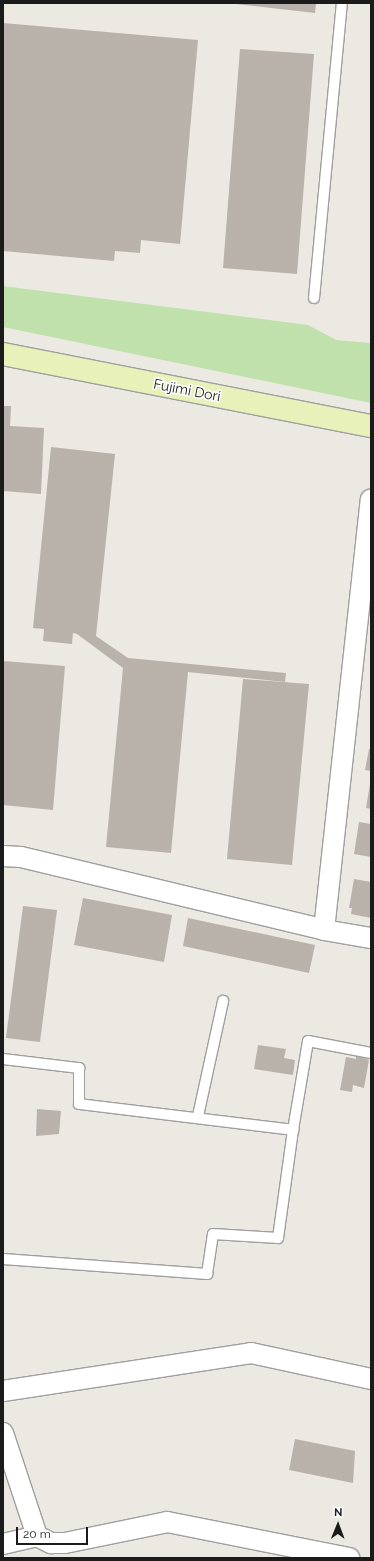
<!DOCTYPE html>
<style>
body{margin:0}
#map{position:relative;width:374px;height:1561px;overflow:hidden;background:#ebe9e1;font-family:Raleway,sans-serif}
div>[style]{position:absolute}
[style*='--x']{left:calc(var(--x)*1px);top:calc(var(--y)*1px);width:calc(var(--w)*1px);rotate:calc(var(--a)*1deg)}
.grass>*{inset:0;background:#c0e1ac}
.building>*{inset:0;background:#b8b2ab}
.roads{filter:drop-shadow(1px 0 #9f9f9f) drop-shadow(-1px 0 #9f9f9f) drop-shadow(0 1px #9f9f9f) drop-shadow(0 -1px #9f9f9f)}
.lane>*{height:10px;margin:-5px;padding:0 5px;transform-origin:5px;border-radius:5px;background:#fff}
.street>*{height:20px;margin:-10px;padding:0 10px;transform-origin:10px;border-radius:10px;background:#fff}
.secondary>*{height:22px;margin:-11px;padding:0 11px;transform-origin:11px;border-radius:11px;background:#e8f1b9}
span{translate:-50% -50%;white-space:nowrap;text-align:center;line-height:1.15;-webkit-text-stroke:3px #fff;paint-order:stroke}
.street-label{font-size:14px;color:#1b1b1b}
.frame{position:absolute;inset:0;border:4px solid #1b1b1b;pointer-events:none}
.north{position:absolute;left:318px;top:1505px;width:40px;height:40px;-webkit-text-stroke:3px #fff;paint-order:stroke;rotate:1deg;font-size:11px;font-weight:700;line-height:16px;text-align:center;color:#1b1b1b}
.north::after{content:'';display:block;margin:auto;width:14px;height:18px;background:#1b1b1b;clip-path:polygon(50% 0,100% 100%,50% 72%,0 100%)}
.scale{position:absolute;left:16px;top:1527px;width:72px;height:18px;box-sizing:border-box;border:2px solid #1b1b1b;border-top:0;padding-left:5px;font-size:12px;line-height:14px;white-space:nowrap;color:#1b1b1b;-webkit-text-stroke:3px #fff;paint-order:stroke}
</style>
<div id="map">
<div class="grass">
<i style="clip-path:polygon(3px 286px,308px 325px,336px 340px,371px 343px,371px 403px,3px 327px)"></i>
</div>
<div class="building">
<i style="clip-path:polygon(227px 3px,316px 3px,315px 13px)"></i>
<i style="clip-path:polygon(3px 23px,198px 40px,180px 244px,141px 240px,140px 253px,115px 251px,114px 261px,3px 251px)"></i>
<i style="clip-path:polygon(240px 49px,314px 54px,297px 274px,223px 268px)"></i>
<i style="clip-path:polygon(3px 406px,11px 406px,10px 426px,44px 428px,41px 494px,3px 491px)"></i>
<i style="clip-path:polygon(51px 447px,115px 454px,96px 636px,128px 658px,286px 673px,285px 682px,188px 672px,171px 853px,106px 847px,123px 668px,77px 634px,73px 633px,72px 644px,43px 641px,44px 629px,33px 628px)"></i>
<i style="clip-path:polygon(3px 661px,65px 666px,53px 810px,3px 805px)"></i>
<i style="clip-path:polygon(243px 679px,309px 684px,292px 865px,227px 859px)"></i>
<i style="clip-path:polygon(369px 749px,371px 750px,371px 771px,365px 770px)"></i>
<i style="clip-path:polygon(370px 784px,371px 784px,371px 809px,366px 808px)"></i>
<i style="clip-path:polygon(359px 822px,371px 824px,371px 857px,354px 854px)"></i>
<i style="clip-path:polygon(354px 879px,371px 882px,371px 918px,351px 914px,352px 908px,349px 908px)"></i>
<i style="clip-path:polygon(83px 898px,172px 915px,164px 962px,74px 945px)"></i>
<i style="clip-path:polygon(23px 906px,57px 910px,40px 1042px,6px 1038px)"></i>
<i style="clip-path:polygon(188px 918px,315px 945px,309px 973px,183px 946px)"></i>
<i style="clip-path:polygon(258px 1045px,286px 1049px,284px 1058px,295px 1060px,293px 1075px,254px 1069px)"></i>
<i style="clip-path:polygon(356px 1055px,369px 1060px,364px 1088px,353px 1085px,352px 1092px,340px 1090px,346px 1057px,356px 1059px)"></i>
<i style="clip-path:polygon(37px 1109px,61px 1111px,59px 1134px,36px 1136px)"></i>
<i style="clip-path:polygon(295px 1439px,355px 1451px,353px 1483px,289px 1470px)"></i>
</div>
<div class="roads">
<div class="lane">
<i style="--x:314;--y:298;--w:296;--a:-84.6"></i>
<i style="--x:3;--y:1059;--w:77;--a:6.8"></i>
<i style="--x:79;--y:1068;--w:36;--a:90"></i>
<i style="--x:79;--y:1104;--w:216;--a:6.9"></i>
<i style="--x:293;--y:1130;--w:90;--a:-80.4"></i>
<i style="--x:308;--y:1041;--w:64;--a:10.8"></i>
<i style="--x:198;--y:1116;--w:118;--a:-77.7"></i>
<i style="--x:3;--y:1259;--w:205;--a:4.2"></i>
<i style="--x:207;--y:1274;--w:40;--a:-81.5"></i>
<i style="--x:213;--y:1234;--w:65;--a:3.5"></i>
<i style="--x:278;--y:1238;--w:109;--a:-82.1"></i>
</div>
<div class="street">
<i style="--x:3;--y:856;--w:18;--a:3"></i>
<i style="--x:21;--y:857;--w:312;--a:13.5"></i>
<i style="--x:324;--y:930;--w:48;--a:9.7"></i>
<i style="--x:324;--y:930;--w:433;--a:-83.8"></i>
<i style="--x:3;--y:1391;--w:251;--a:-8.7"></i>
<i style="--x:251;--y:1353;--w:123;--a:12.2"></i>
<i style="--x:3;--y:1433;--w:108;--a:71.7"></i>
<i style="--x:3;--y:1544;--w:35;--a:-13"></i>
<i style="--x:37;--y:1536;--w:16;--a:27"></i>
<i style="--x:51;--y:1543;--w:14;--a:0"></i>
<i style="--x:65;--y:1543;--w:104;--a:-11.6"></i>
<i style="--x:167;--y:1522;--w:186;--a:11.2"></i>
</div>
<div class="secondary">
<i style="--x:3;--y:354;--w:375;--a:11.1"></i>
</div>
</div>
<div class="street-label">
<span style="left:187px;top:390px;rotate:11deg">Fujimi Dori</span>
</div>
<div class="frame"></div>
<div class="north">N</div>
<div class="scale">20 m</div>
</div>
